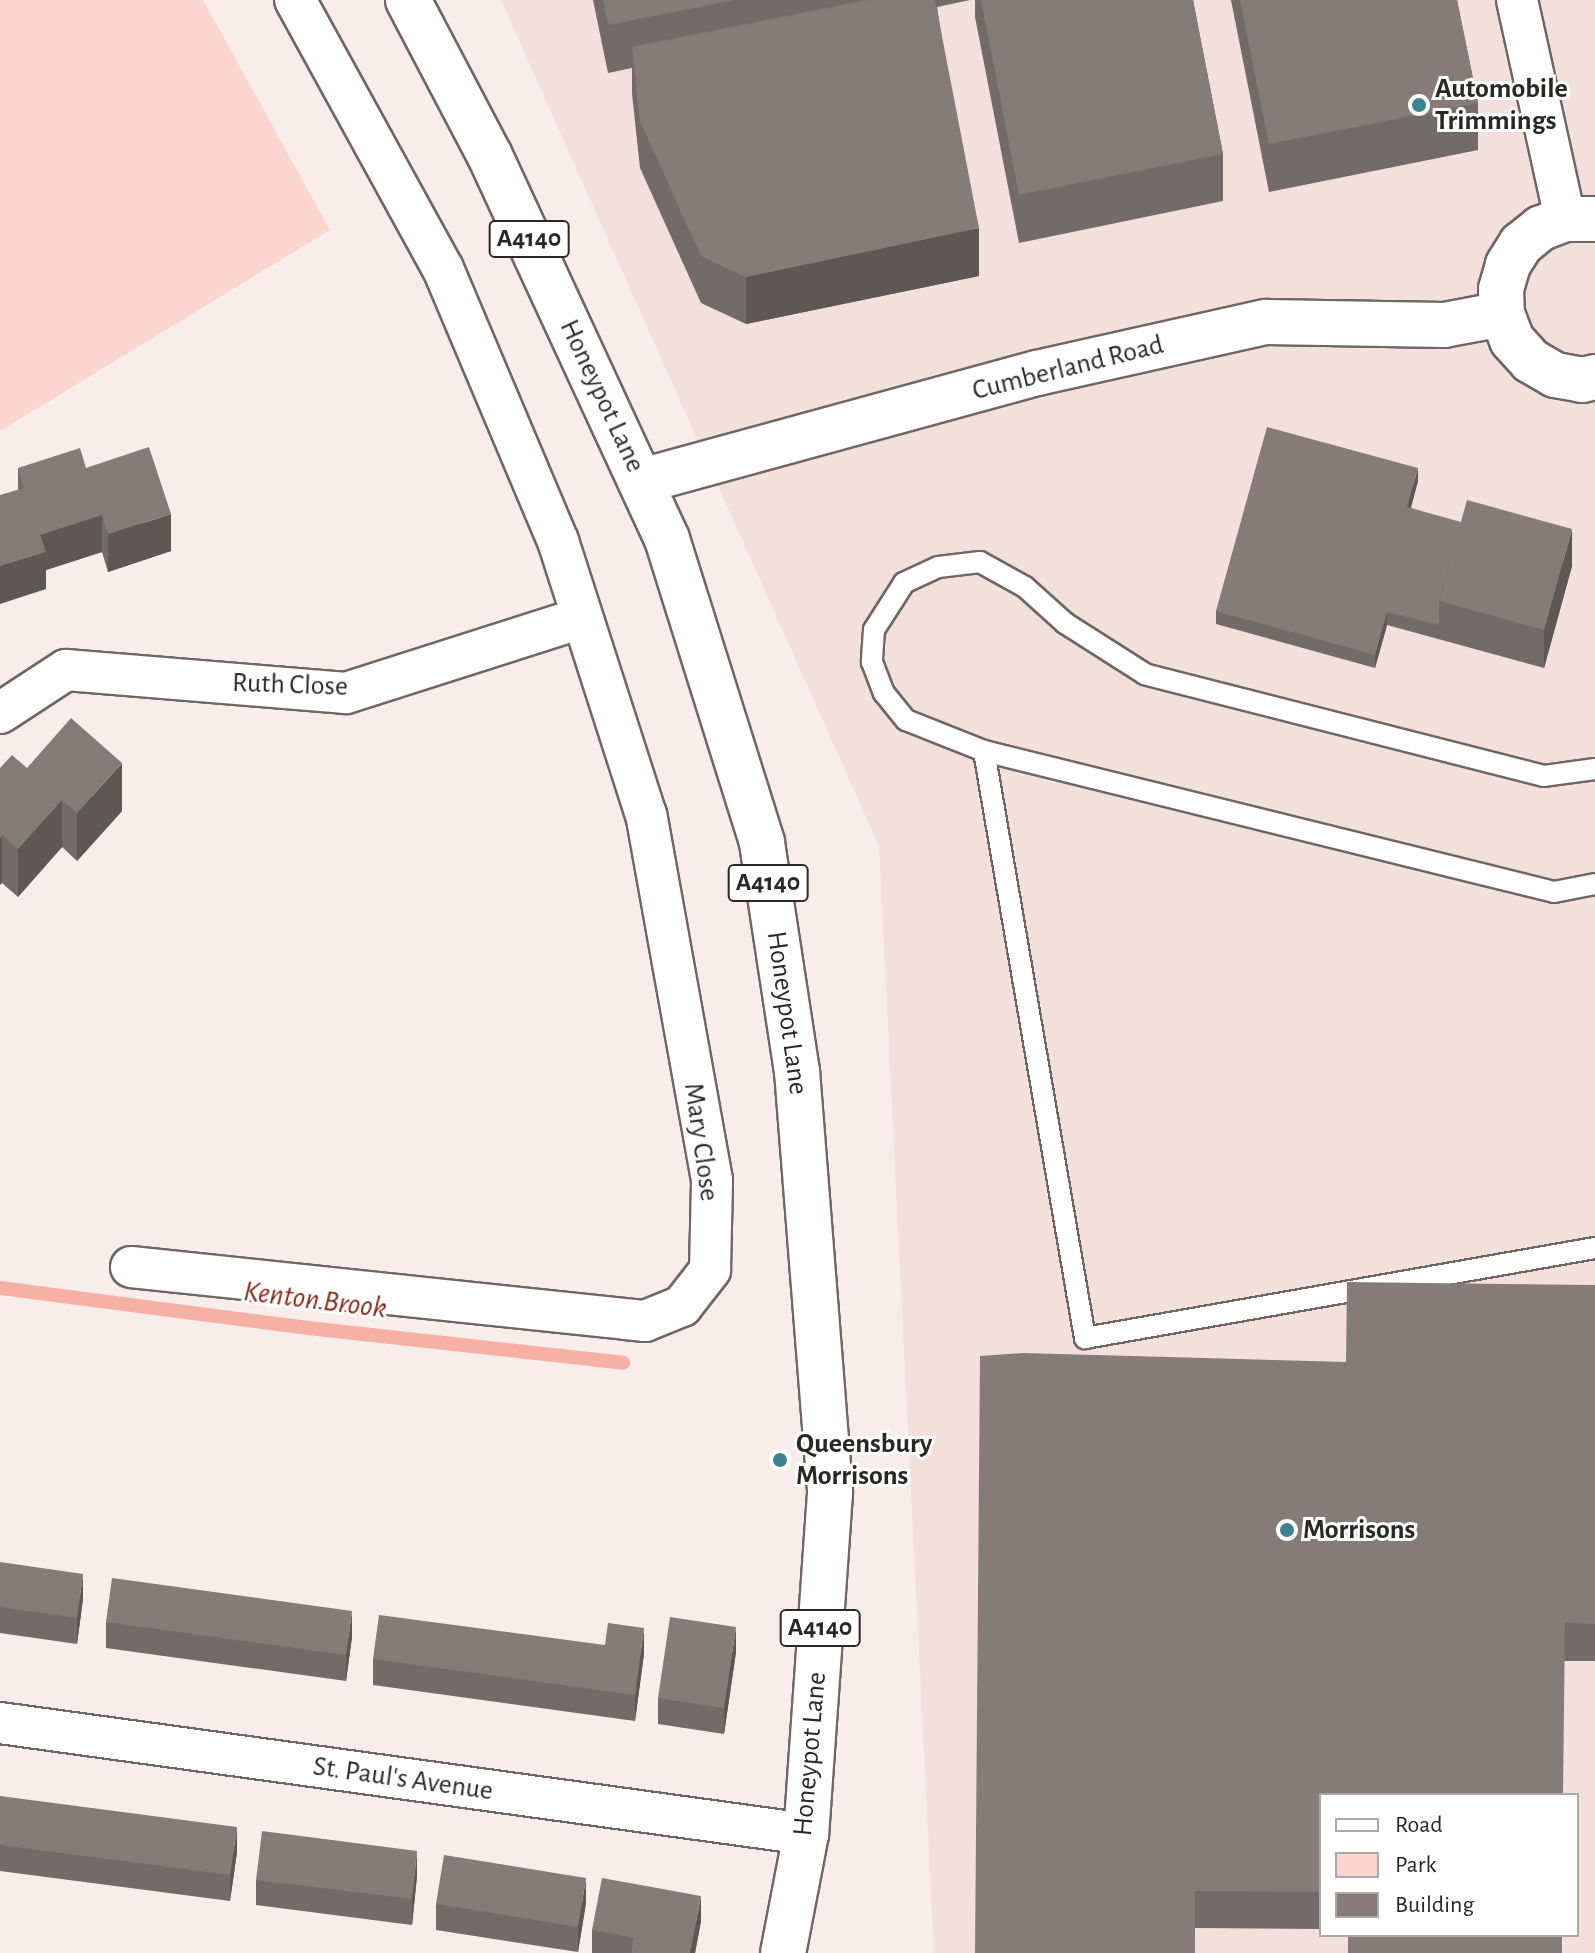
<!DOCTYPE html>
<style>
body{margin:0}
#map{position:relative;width:1595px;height:1953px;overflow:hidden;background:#f8edeb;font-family:"Alegreya Sans",sans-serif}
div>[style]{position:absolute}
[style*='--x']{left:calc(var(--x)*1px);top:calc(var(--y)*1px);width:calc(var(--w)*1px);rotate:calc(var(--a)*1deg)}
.built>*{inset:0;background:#f3dfdc}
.green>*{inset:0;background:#fad6cf}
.stream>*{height:14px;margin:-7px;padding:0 7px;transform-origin:7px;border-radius:7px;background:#f6b1a4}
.roads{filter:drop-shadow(2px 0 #706765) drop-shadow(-2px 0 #706765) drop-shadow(0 2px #706765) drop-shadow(0 -2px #706765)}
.service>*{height:20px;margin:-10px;padding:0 10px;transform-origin:10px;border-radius:10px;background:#fff}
.minor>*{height:40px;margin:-20px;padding:0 20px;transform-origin:20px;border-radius:20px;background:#fff}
.tertiary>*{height:44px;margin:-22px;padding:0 22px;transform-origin:22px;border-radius:22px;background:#fff}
.primary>*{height:44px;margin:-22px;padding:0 22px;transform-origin:22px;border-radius:22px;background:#fff}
.wall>*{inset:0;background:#726b69}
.shaded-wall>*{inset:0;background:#5d5755}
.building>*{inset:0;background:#857c7a}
.dots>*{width:22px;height:22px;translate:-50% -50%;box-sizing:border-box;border:4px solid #fff;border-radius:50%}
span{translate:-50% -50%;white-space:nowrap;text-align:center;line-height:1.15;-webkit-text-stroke:6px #fff;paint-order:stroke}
.shield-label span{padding:2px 6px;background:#fff;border:2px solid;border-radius:6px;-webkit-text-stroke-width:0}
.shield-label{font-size:26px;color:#2b2726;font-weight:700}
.poi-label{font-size:28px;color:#2b2726;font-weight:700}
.left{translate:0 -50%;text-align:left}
.street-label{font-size:28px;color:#2b2726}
.water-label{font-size:30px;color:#89281b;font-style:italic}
.legend{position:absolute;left:1319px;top:1793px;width:260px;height:144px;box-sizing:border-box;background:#fff;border:2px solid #aaa9a8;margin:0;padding:10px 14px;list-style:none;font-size:24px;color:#2b2726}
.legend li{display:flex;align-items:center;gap:16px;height:40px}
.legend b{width:40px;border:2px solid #aaa9a8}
</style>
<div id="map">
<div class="built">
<i style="clip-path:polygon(evenodd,501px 0,1595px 0,1595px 1953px,934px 1953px,879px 846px,501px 0,1321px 1795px,1577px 1795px,1577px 1935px,1321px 1935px,1321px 1795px)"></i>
</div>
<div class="green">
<i style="clip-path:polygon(0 0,203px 0,330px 230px,0 431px)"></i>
</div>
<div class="stream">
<i style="--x:0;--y:1288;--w:311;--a:7.4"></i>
<i style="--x:308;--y:1328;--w:317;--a:6.3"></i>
</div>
<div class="roads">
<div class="service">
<i style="--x:984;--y:751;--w:596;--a:80.24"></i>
<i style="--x:1085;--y:1338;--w:518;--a:-10.01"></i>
<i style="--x:1595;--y:769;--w:51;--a:172.2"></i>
<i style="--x:1544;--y:776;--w:412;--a:-165.7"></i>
<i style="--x:1145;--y:674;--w:95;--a:-147.5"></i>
<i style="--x:1065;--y:623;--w:54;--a:-138"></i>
<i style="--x:1025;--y:587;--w:51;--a:-150.9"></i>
<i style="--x:980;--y:562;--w:42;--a:173.2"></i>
<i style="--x:938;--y:567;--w:38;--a:155"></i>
<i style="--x:904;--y:583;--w:56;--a:122.6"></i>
<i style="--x:874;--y:630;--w:32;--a:94"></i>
<i style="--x:872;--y:662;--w:33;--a:69"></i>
<i style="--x:884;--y:693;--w:35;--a:51"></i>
<i style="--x:906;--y:720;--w:84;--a:21.7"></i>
<i style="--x:984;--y:751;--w:587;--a:13.89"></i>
<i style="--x:1554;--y:892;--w:42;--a:-11"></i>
</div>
<div class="minor">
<i style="--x:1517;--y:0;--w:224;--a:77.6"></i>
<i style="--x:0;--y:713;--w:79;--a:-33.1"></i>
<i style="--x:66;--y:670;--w:281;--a:4.7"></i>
<i style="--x:346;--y:693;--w:247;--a:-17.7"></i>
<i style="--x:131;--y:1267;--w:517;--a:6"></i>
<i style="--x:645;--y:1321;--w:40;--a:-22"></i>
<i style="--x:682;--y:1306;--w:46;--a:-52.1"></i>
<i style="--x:710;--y:1270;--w:90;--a:-88.7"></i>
<i style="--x:712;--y:1180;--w:371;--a:-100.2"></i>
<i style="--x:646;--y:815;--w:288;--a:-107.8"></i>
<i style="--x:558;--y:541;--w:295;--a:-112.9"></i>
<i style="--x:443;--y:269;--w:307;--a:-118.8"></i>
<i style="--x:0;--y:1723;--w:814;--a:7.84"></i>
</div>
<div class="tertiary">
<i style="--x:1595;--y:219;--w:30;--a:180"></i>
<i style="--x:1565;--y:219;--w:26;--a:159"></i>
<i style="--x:1541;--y:228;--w:26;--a:141"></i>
<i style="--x:1521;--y:244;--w:25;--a:122"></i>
<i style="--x:1508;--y:265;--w:25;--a:106"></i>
<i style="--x:1501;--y:289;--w:25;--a:88"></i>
<i style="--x:1502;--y:314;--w:28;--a:69"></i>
<i style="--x:1512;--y:340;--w:28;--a:48"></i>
<i style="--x:1531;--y:361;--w:28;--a:30"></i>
<i style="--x:1555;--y:375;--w:27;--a:10"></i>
<i style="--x:1582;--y:380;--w:13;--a:-13"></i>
<i style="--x:642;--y:481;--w:409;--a:-15.3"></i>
<i style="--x:1037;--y:373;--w:235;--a:-12.6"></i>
<i style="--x:1266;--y:322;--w:178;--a:1"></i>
<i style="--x:1444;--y:325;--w:59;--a:-10.7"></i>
</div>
<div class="primary">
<i style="--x:408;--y:0;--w:176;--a:62.3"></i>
<i style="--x:490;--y:156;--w:422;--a:65.2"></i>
<i style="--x:667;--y:539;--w:318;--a:72.6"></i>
<i style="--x:762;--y:843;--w:231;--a:81.3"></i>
<i style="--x:797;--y:1071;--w:423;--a:85.5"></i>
<i style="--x:830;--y:1493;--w:342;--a:94"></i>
<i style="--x:806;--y:1834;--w:121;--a:100.9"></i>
</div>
</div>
<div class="wall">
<i style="clip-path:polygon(593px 0,970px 0,937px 7px,979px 276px,746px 324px,701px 303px,640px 168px,632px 94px,632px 68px,608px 73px)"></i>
<i style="clip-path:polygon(975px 0,1193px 0,1223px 154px,1223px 201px,1019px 243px,975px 17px)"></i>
<i style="clip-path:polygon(1231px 0,1457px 0,1478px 103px,1478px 150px,1269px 192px)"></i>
<i style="clip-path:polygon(18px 468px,86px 468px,171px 551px,108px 572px,102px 552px,46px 570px,46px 589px,18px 490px)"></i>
<i style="clip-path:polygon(1418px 481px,1411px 508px,1572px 566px,1544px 668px,1387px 625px,1375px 668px,1216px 624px,1216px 611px)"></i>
<i style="clip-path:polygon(0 768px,27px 768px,122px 811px,77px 861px,62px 847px,18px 897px,2px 883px)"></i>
<i style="clip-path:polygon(1595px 1285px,1595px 1661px,1565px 1661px,1321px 1795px,1321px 1929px,1195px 1928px,975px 1953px,1346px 1362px)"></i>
<i style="clip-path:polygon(0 1562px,83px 1599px,77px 1644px,0 1633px)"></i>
<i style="clip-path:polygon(106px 1622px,352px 1637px,346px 1681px,106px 1648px)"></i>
<i style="clip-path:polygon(605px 1645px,644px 1654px,635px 1721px,373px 1685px,373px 1659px)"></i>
<i style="clip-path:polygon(736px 1652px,724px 1734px,658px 1724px,658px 1698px)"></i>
<i style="clip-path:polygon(0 1796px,237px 1852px,230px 1901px,0 1871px)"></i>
<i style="clip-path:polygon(417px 1876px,412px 1925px,256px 1905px,256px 1880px)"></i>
<i style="clip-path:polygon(586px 1903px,578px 1952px,436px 1930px,436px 1904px)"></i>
<i style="clip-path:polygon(701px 1921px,695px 1953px,592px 1953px,592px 1930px)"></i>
</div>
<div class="shaded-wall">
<i style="clip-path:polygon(979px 228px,979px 276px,746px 324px,746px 277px)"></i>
<i style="clip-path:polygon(1418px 468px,1418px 481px,1407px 520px,1407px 507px)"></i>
<i style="clip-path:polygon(171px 514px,171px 551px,108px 572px,108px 534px)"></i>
<i style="clip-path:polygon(102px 515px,102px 552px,46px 570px,46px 589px,0 604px,0 566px,40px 535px)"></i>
<i style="clip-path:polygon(1572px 529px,1572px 566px,1544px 668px,1544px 630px)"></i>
<i style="clip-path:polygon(1387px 612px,1387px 625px,1375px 668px,1375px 655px)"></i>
<i style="clip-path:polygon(122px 763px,122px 811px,77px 861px,77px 813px)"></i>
<i style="clip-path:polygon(62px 800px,62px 847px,18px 897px,18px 849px)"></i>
<i style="clip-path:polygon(2px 835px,2px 883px,0 885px,0 838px)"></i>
<i style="clip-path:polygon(83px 1574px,83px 1599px,77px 1644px,77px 1618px)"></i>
<i style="clip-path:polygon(352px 1611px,352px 1637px,346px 1681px,346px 1655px)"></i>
<i style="clip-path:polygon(736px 1627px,736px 1652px,724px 1734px,724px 1708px)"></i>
<i style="clip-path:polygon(644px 1628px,644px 1654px,635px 1721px,635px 1695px)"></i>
<i style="clip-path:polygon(237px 1827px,237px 1852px,230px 1901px,230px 1875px)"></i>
<i style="clip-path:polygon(417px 1851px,417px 1876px,412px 1925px,412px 1899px)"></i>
<i style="clip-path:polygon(586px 1878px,586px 1903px,578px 1952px,578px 1927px)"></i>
<i style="clip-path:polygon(701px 1896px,701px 1921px,695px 1953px,690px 1953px)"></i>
</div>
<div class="building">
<i style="clip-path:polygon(603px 0,735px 0,608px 25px)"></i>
<i style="clip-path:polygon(867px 0,935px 0,979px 228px,746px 277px,701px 256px,640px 121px,632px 47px)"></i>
<i style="clip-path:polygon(981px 0,1193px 0,1223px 154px,1019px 195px)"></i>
<i style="clip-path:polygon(1240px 0,1457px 0,1478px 103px,1269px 144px)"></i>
<i style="clip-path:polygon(1267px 427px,1418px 468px,1407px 507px,1461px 522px,1439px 601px,1439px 625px,1387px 612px,1375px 655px,1216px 611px)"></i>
<i style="clip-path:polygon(149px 447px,171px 514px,108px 534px,102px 515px,40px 535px,46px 552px,0 566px,0 495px,24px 488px,18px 468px,80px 448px,86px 468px)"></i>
<i style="clip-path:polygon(1467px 500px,1572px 529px,1544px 630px,1439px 601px)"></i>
<i style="clip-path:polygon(71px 718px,122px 763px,77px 813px,62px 800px,18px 849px,2px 835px,0 838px,0 768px,12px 755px,27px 768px)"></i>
<i style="clip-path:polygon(1347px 1282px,1595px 1285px,1595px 1624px,1565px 1623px,1563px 1795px,1321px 1795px,1321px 1892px,1195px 1891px,1195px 1953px,975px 1953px,980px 1356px,1023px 1353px,1346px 1362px)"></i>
<i style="clip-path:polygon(0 1562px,83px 1574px,77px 1618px,0 1607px)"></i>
<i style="clip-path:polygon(112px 1578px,352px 1611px,346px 1655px,106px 1622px)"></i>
<i style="clip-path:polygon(379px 1615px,605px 1645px,608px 1623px,644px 1628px,635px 1695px,373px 1659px)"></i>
<i style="clip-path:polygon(670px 1617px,736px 1627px,724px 1708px,658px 1698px)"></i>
<i style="clip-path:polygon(0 1796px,237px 1827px,230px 1875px,0 1845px)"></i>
<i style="clip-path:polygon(262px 1831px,417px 1851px,412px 1899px,256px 1880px)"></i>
<i style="clip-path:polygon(444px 1855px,586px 1878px,578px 1927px,436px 1904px)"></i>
<i style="clip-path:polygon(602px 1878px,701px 1896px,690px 1953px,631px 1953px,634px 1938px,592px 1930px)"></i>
<i style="clip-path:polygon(1348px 1935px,1562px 1935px,1562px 1953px,1348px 1953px)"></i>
</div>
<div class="dots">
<i style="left:1419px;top:105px;background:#3e8390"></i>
<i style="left:780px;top:1460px;background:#3e8390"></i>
<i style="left:1287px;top:1530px;background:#3e8390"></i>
</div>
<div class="shield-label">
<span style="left:529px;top:239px">A4140</span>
<span style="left:768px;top:883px">A4140</span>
<span style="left:820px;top:1628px">A4140</span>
</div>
<div class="poi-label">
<span class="left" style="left:1435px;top:105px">Automobile<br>Trimmings</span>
<span class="left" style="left:796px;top:1460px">Queensbury<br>Morrisons</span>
<span class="left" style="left:1303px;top:1530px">Morrisons</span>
</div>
<div class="street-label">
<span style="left:1068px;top:368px;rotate:-14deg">Cumberland Road</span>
<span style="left:602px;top:396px;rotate:65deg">Honeypot Lane</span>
<span style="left:290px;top:685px;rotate:2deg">Ruth Close</span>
<span style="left:787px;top:1013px;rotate:82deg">Honeypot Lane</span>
<span style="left:701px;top:1142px;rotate:82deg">Mary Close</span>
<span style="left:810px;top:1754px;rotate:-85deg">Honeypot Lane</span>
<span style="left:403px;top:1779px;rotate:8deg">St. Paul's Avenue</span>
</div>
<div class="water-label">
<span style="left:315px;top:1300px;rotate:7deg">Kenton Brook</span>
</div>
<ul class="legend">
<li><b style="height:10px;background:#fff"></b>Road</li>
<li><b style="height:22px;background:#fad6cf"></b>Park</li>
<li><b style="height:22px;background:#857c7a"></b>Building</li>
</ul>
</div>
